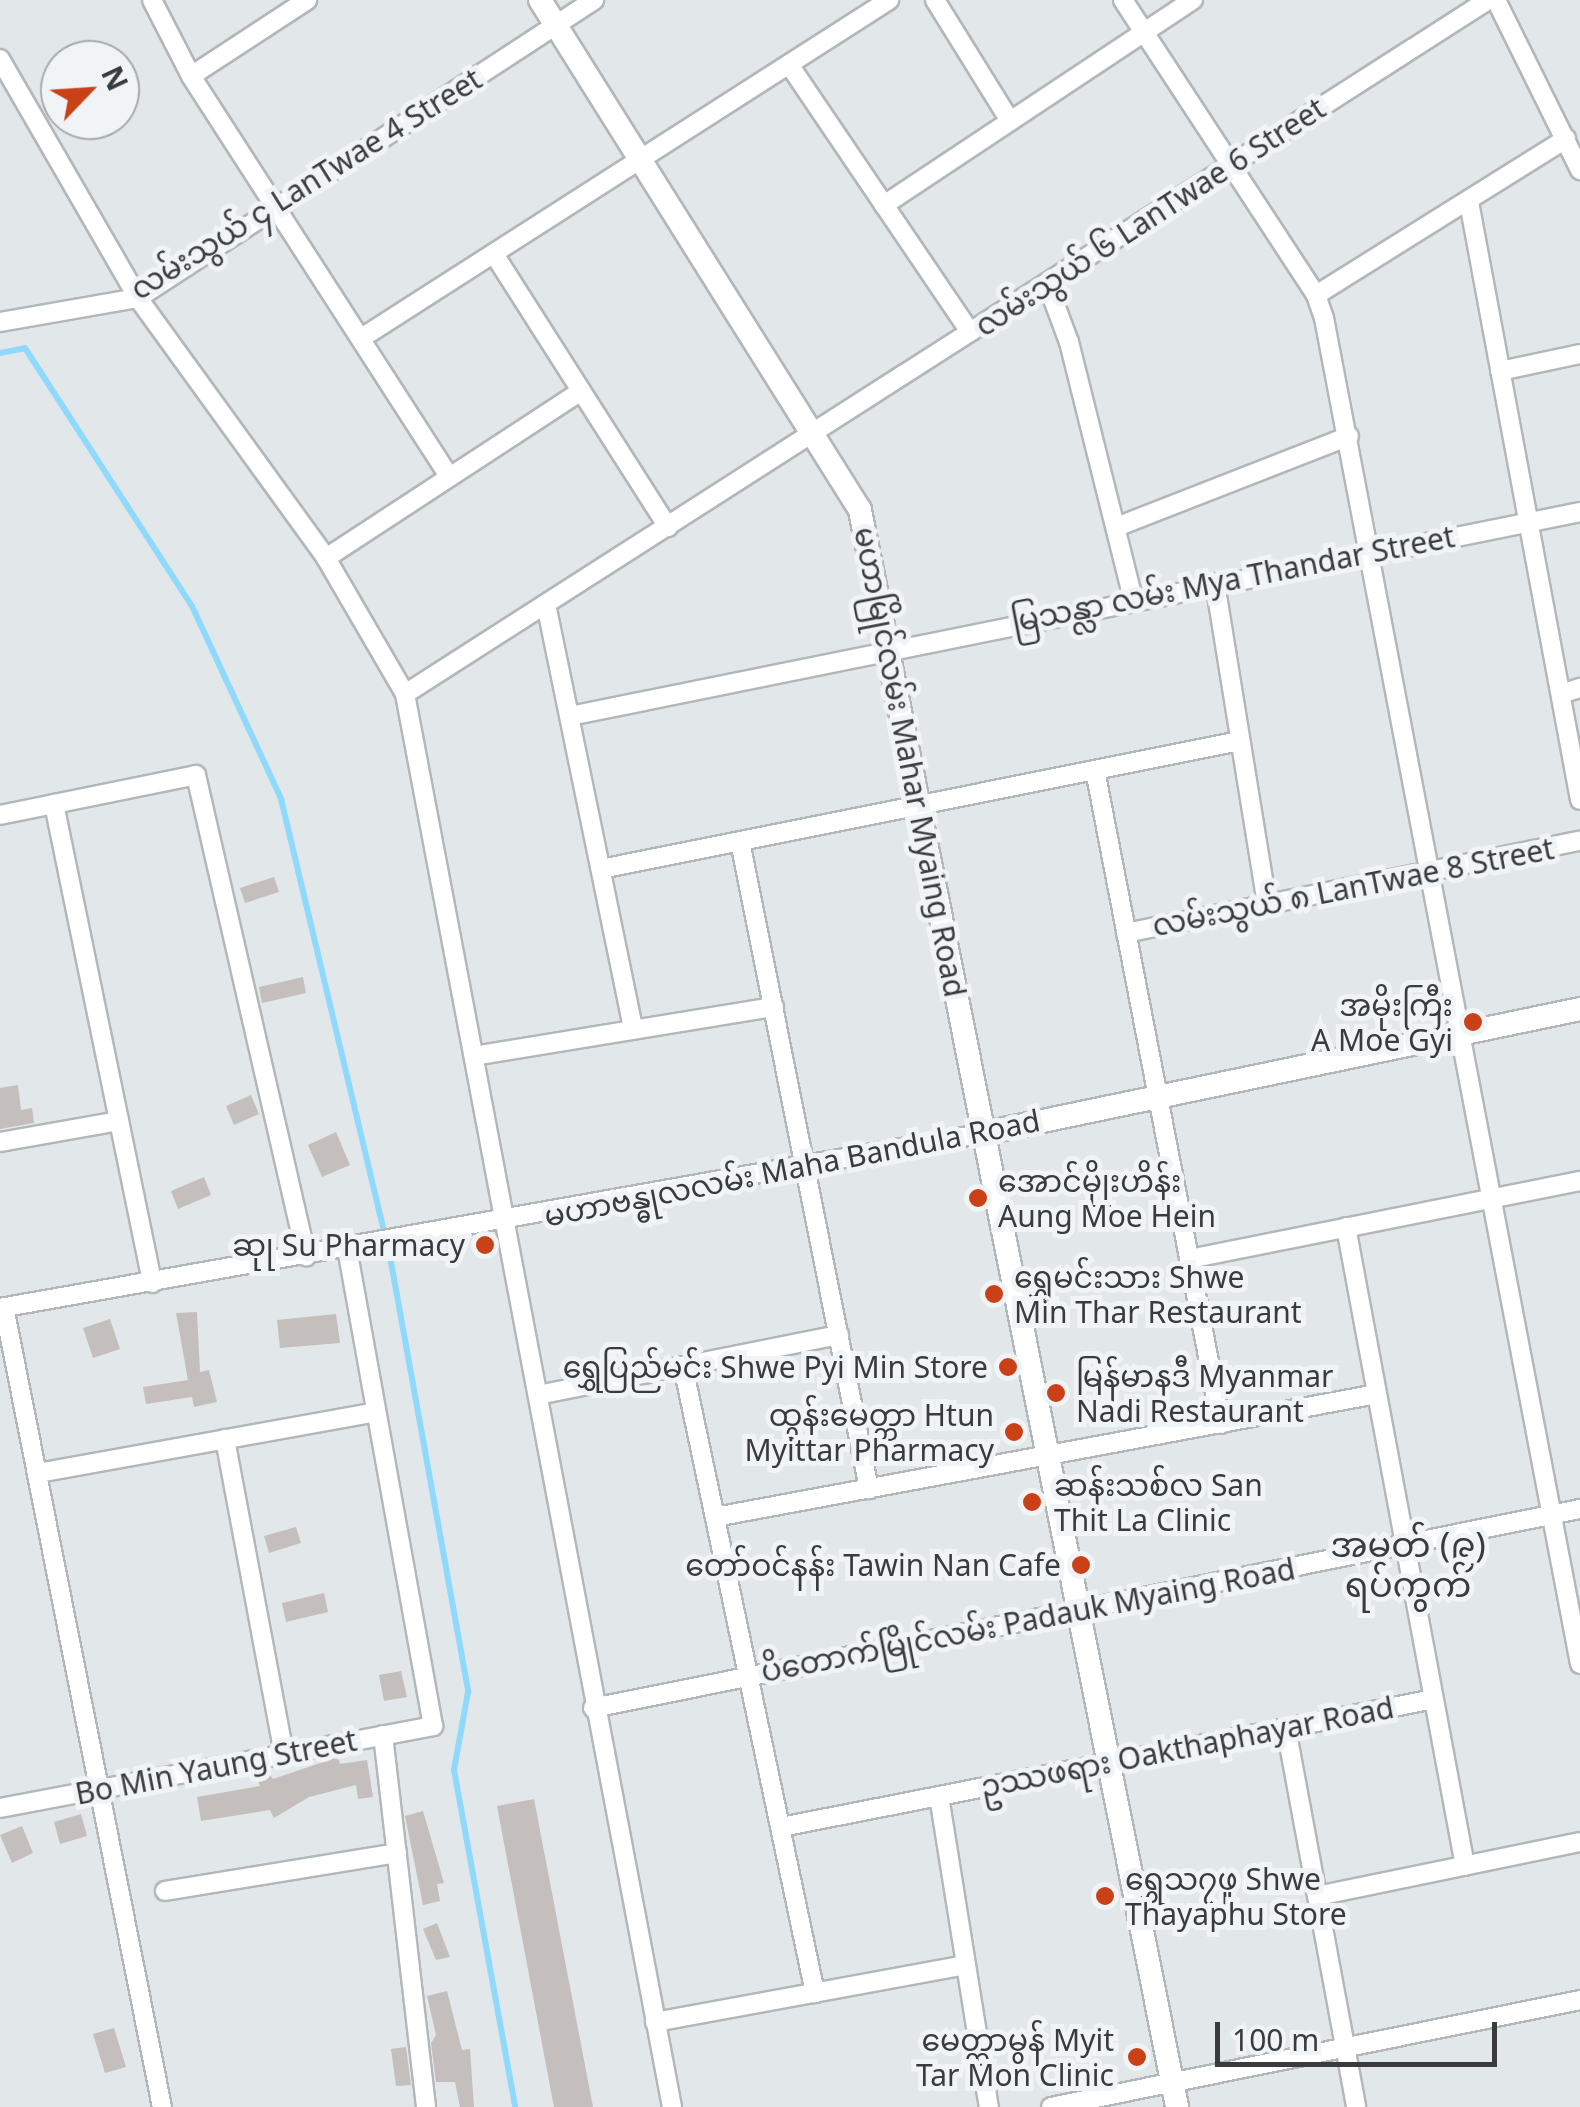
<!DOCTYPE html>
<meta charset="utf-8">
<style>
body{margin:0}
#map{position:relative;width:1580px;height:2107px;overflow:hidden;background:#e2e7e9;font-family:"Noto Sans","Noto Sans Myanmar",sans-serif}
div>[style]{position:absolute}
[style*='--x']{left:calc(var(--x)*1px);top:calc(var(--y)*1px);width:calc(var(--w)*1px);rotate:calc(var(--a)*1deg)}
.stream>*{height:6px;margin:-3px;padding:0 3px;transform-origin:3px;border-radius:3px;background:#8fd9fd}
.building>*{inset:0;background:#c4bfbd}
.roads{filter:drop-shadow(2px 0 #b3b7b9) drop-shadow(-2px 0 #b3b7b9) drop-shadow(0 2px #b3b7b9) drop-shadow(0 -2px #b3b7b9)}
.minor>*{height:18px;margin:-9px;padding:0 9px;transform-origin:9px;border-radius:9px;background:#fff}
.tertiary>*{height:22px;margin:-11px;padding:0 11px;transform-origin:11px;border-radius:11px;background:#fff}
.dots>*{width:28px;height:28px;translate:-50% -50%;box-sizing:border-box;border:5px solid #f0f4f7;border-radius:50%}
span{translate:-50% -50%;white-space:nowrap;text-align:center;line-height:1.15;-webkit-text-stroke:10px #f0f4f7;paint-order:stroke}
.street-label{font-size:30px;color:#393b3c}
.poi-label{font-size:30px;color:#393b3c}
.right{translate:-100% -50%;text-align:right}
.left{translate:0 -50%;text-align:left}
.quarter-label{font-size:35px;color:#393b3c}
.north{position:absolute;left:40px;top:40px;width:100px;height:100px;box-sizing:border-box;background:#f0f4f7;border:2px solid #a7aaac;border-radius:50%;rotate:65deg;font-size:28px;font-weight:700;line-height:40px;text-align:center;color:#393b3c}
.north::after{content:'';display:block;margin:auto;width:35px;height:45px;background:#ca4118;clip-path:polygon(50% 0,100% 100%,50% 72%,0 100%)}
.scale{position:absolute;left:1215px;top:2022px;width:282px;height:45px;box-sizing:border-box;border:5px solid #393b3c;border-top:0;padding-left:12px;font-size:30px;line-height:35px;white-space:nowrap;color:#393b3c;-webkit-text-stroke:8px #f0f4f7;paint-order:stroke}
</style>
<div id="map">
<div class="stream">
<i style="--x:0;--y:353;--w:25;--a:-11"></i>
<i style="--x:25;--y:348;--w:307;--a:57.1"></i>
<i style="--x:192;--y:606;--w:213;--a:65.2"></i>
<i style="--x:281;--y:799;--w:476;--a:76.6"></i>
<i style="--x:391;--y:1262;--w:437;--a:79.8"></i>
<i style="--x:468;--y:1692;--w:79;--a:100.2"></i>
<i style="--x:454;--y:1770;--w:342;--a:79.7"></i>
</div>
<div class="building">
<i style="clip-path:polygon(274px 877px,279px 892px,245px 903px,240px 888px)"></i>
<i style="clip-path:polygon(303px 977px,306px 993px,262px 1003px,259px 987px)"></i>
<i style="clip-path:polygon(18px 1085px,21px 1110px,32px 1108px,34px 1123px,0 1129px,0 1088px)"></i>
<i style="clip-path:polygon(251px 1095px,259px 1114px,234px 1125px,226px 1106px)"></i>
<i style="clip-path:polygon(336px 1132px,350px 1165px,322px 1177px,308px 1145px)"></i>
<i style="clip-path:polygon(204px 1177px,211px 1195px,178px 1209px,171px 1191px)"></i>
<i style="clip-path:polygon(197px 1312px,200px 1372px,209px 1370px,217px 1402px,194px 1407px,192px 1397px,146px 1404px,143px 1387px,188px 1380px,176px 1313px)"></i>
<i style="clip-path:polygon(336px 1314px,340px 1343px,280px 1348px,277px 1320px)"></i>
<i style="clip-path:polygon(110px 1319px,120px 1349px,93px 1358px,83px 1328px)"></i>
<i style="clip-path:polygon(296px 1527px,301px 1543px,269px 1553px,264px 1536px)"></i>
<i style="clip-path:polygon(324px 1593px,328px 1612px,286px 1622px,282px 1603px)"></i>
<i style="clip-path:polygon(401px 1671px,407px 1697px,384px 1701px,379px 1675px)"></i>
<i style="clip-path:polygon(338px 1757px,340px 1764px,367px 1760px,373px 1797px,358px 1799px,356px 1785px,309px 1797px,274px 1818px,270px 1810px,201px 1821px,197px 1797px,260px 1786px,255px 1775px,266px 1770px,273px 1779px)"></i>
<i style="clip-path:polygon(534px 1799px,593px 2107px,554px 2107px,497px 1806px)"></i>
<i style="clip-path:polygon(423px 1811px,444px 1883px,437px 1884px,440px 1901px,423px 1905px,405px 1816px)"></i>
<i style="clip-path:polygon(81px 1814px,87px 1836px,60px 1844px,54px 1822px)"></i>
<i style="clip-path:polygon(22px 1826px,33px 1853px,12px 1863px,0 1835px)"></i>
<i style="clip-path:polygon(437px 1923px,450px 1957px,436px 1960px,423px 1929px)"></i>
<i style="clip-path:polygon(447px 1991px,462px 2050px,470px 2049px,474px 2107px,460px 2107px,455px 2082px,436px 2082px,431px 2043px,436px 2035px,427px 1996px)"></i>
<i style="clip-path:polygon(114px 2028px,126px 2067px,105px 2073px,93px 2034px)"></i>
<i style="clip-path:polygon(406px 2047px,411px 2085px,396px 2086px,391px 2049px)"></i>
</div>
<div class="roads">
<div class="minor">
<i style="--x:152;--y:0;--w:85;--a:62.8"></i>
<i style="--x:191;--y:76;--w:477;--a:57.2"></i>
<i style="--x:935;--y:0;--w:142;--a:58.2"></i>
<i style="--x:1123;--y:0;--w:353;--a:56.8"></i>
<i style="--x:1316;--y:295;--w:24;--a:71"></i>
<i style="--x:1324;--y:318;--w:1370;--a:79.23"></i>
<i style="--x:1496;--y:0;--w:190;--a:63.7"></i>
<i style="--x:0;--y:59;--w:276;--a:60"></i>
<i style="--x:138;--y:298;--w:321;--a:54.1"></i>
<i style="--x:326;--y:558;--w:157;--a:59.8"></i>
<i style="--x:405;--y:694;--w:1438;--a:79.3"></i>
<i style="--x:790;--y:66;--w:321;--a:55.9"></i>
<i style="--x:191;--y:76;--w:139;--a:-33.2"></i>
<i style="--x:1469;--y:202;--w:608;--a:79.48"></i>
<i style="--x:884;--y:205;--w:371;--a:-33.6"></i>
<i style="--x:494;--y:254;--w:324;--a:57.5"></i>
<i style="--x:1047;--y:283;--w:63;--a:69.6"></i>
<i style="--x:1069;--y:342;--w:265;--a:76"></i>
<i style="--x:1316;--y:295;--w:295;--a:-32"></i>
<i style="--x:0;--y:322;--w:140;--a:-9.9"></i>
<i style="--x:138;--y:298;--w:545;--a:-33.16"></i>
<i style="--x:363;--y:337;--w:625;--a:-32.65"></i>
<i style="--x:1500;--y:371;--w:82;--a:-12"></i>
<i style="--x:1116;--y:527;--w:250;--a:-21.3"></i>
<i style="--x:326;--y:558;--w:305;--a:-33.2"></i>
<i style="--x:1215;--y:583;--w:326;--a:80.8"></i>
<i style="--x:546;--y:604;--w:434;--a:78.4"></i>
<i style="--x:405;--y:694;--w:1286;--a:-32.65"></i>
<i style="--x:1561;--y:694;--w:20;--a:-18"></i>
<i style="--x:570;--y:716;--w:1030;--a:-11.42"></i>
<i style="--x:1095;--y:770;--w:666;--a:79.09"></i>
<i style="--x:54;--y:804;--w:489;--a:78.4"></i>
<i style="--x:0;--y:815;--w:200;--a:-11.5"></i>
<i style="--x:196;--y:775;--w:494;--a:77.1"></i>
<i style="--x:740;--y:841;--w:661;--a:78.74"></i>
<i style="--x:601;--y:869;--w:651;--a:-11.34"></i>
<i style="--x:1126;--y:933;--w:463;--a:-11.5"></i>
<i style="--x:474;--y:1056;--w:304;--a:-9.3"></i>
<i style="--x:0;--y:1142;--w:121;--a:-10"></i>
<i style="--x:1346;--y:1227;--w:650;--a:79.45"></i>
<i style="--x:1189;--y:1259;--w:399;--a:-11.3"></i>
<i style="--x:4;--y:1307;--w:815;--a:78.83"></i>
<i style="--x:0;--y:1308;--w:1000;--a:-10.07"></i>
<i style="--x:683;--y:1366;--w:641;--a:78.11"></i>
<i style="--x:538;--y:1395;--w:307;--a:-11.3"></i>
<i style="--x:225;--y:1439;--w:320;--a:79.4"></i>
<i style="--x:38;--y:1473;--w:343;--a:-10.2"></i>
<i style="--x:715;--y:1517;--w:673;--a:-10.53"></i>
<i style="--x:593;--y:1708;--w:1007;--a:-11.4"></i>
<i style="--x:1286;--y:1728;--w:385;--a:79.5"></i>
<i style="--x:383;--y:1735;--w:374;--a:83.4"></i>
<i style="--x:939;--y:1796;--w:315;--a:80.9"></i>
<i style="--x:0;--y:1808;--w:441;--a:-10.7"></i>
<i style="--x:433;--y:1726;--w:484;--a:-100.2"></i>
<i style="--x:781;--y:1827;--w:665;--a:-11.09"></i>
<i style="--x:165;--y:1891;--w:235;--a:-9.3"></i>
<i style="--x:1317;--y:1896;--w:268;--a:-11.6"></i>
<i style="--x:655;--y:2022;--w:316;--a:-10.4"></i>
<i style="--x:1051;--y:2107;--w:540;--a:-11.43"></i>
</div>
<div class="tertiary">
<i style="--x:540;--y:0;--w:602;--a:57.89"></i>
<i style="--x:860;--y:510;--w:1628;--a:78.77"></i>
<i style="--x:985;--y:1133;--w:608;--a:-11.77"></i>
</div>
</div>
<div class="dots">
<i style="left:1473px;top:1022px;background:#ca4118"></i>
<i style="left:978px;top:1198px;background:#ca4118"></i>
<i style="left:485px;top:1245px;background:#ca4118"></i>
<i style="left:994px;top:1294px;background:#ca4118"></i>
<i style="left:1008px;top:1367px;background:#ca4118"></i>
<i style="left:1056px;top:1393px;background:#ca4118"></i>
<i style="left:1014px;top:1432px;background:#ca4118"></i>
<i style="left:1032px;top:1502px;background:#ca4118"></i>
<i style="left:1081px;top:1565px;background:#ca4118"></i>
<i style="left:1105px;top:1896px;background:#ca4118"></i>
<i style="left:1137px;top:2057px;background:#ca4118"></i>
</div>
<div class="street-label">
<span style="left:306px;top:184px;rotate:-32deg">လမ်းသွယ် ၄ LanTwae 4 Street</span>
<span style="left:1150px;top:217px;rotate:-33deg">လမ်းသွယ် ၆ LanTwae 6 Street</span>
<span style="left:1233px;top:579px;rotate:-11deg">မြသန္လာ လမ်း Mya Thandar Street</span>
<span style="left:910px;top:762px;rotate:79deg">မဟာမြိုင်လမ်း Mahar Myaing Road</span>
<span style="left:1353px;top:887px;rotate:-11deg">လမ်းသွယ် ၈ LanTwae 8 Street</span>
<span style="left:792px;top:1168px;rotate:-11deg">မဟာဗန္ဓုလလမ်း Maha Bandula Road</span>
<span style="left:1028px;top:1620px;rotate:-11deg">ပိတောက်မြိုင်လမ်း Padauk Myaing Road</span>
<span style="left:1187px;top:1747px;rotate:-11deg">ဥဿဖရား Oakthaphayar Road</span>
<span style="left:216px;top:1767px;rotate:-11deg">Bo Min Yaung Street</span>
</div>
<div class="poi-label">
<span class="right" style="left:1453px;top:1022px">အမိုးကြီး<br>A Moe Gyi</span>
<span class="left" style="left:998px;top:1198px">အောင်မိုုးဟိန်း<br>Aung Moe Hein</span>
<span class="right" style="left:465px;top:1245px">ဆုု Su Pharmacy</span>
<span class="left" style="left:1014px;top:1294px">ရွှေမင်းသား Shwe<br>Min Thar Restaurant</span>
<span class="right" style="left:988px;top:1367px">ရွှေပြည်မင်း Shwe Pyi Min Store</span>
<span class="left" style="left:1076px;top:1393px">မြန်မာနဒီ Myanmar<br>Nadi Restaurant</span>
<span class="right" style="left:994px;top:1432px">ထွန်းမေတ္တာ Htun<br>Myittar Pharmacy</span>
<span class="left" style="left:1054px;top:1502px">ဆန်းသစ်လ San<br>Thit La Clinic</span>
<span class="right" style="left:1061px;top:1565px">တော်ဝင်နန်း Tawin Nan Cafe</span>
<span class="left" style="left:1125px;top:1896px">ရွှေသ၇ဖူ Shwe<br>Thayaphu Store</span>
<span class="right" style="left:1114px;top:2057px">မေတ္တာမွန် Myit<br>Tar Mon Clinic</span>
</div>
<div class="quarter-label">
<span style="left:1408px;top:1564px">အမှတ် (၉)<br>ရပ်ကွက်</span>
</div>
<div class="north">N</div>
<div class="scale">100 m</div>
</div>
